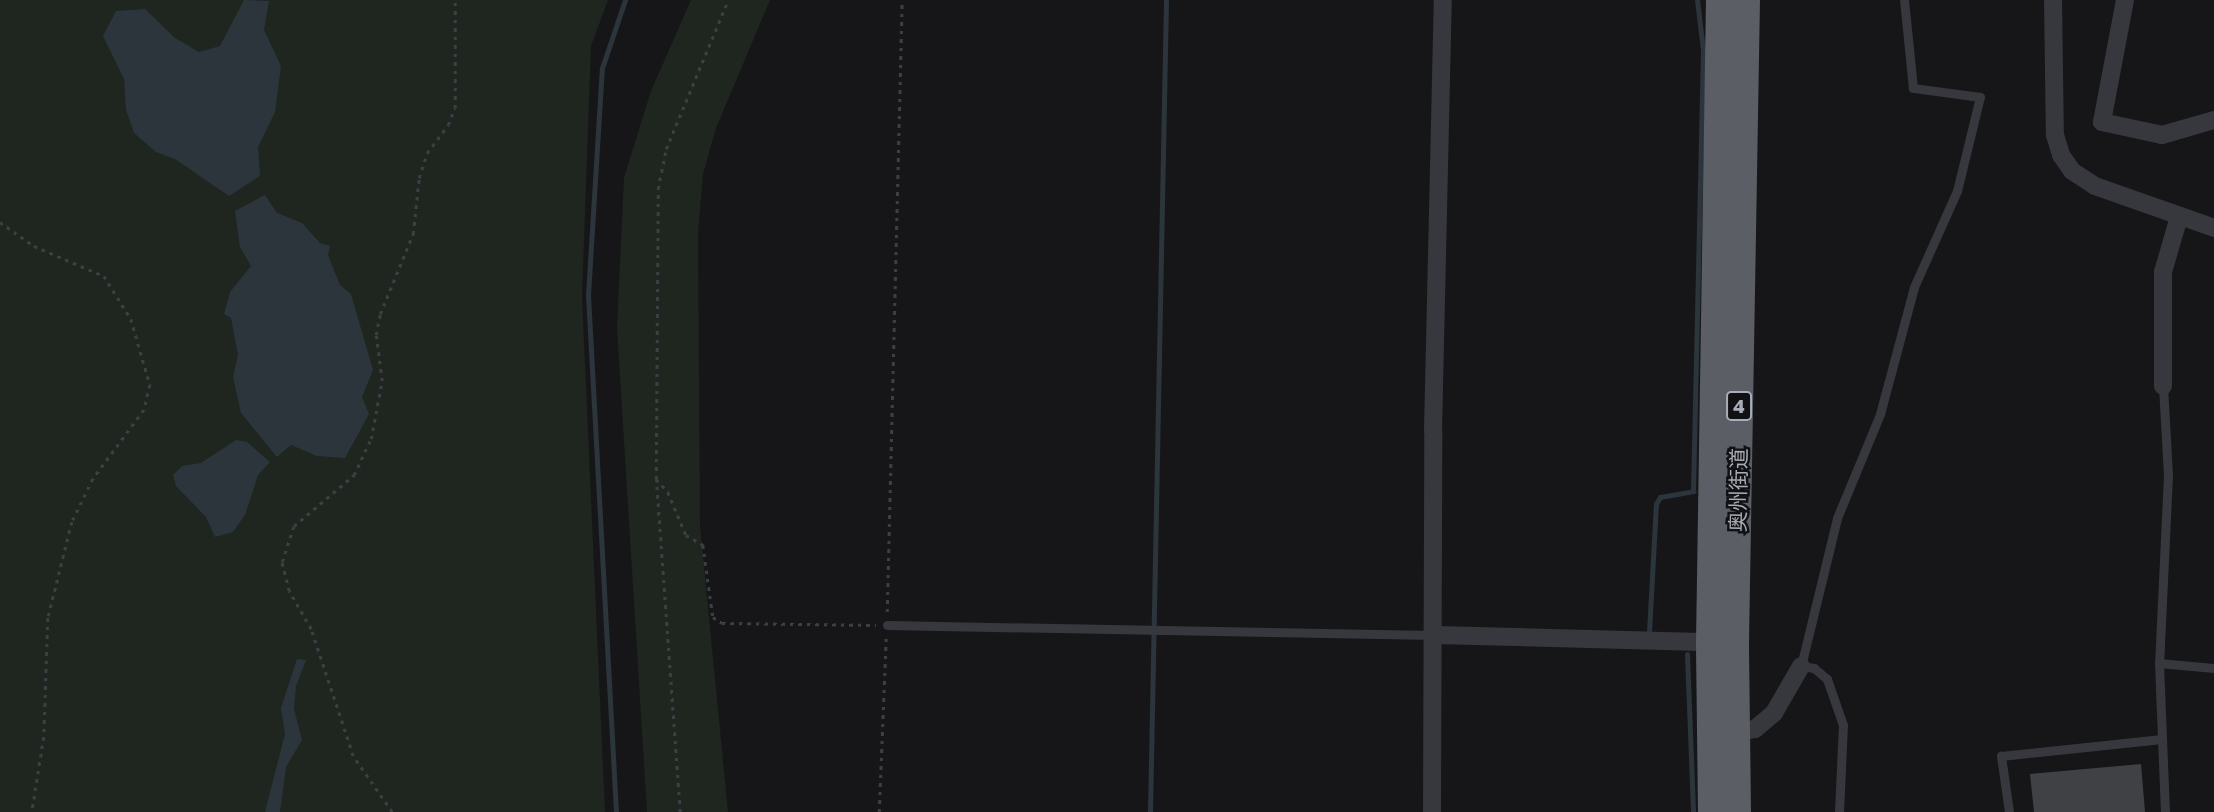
<!DOCTYPE html>
<meta charset="utf-8">
<style>
body{margin:0}
#map{position:relative;width:2214px;height:812px;overflow:hidden;background:#161618;font-family:"Golos Text","Noto Sans JP",sans-serif}
div>[style]{position:absolute}
[style*='--x']{left:calc(var(--x)*1px);top:calc(var(--y)*1px);width:calc(var(--w)*1px);rotate:calc(var(--a)*1deg)}
.green>*{inset:0;background:#1e261f}
.water>*{inset:0;background:#2c353c}
.stream>*{height:5px;margin:-2.5px;padding:0 2.5px;transform-origin:2.5px;border-radius:2.5px;background:#2c353c}
.building>*{inset:0;background:#404145}
.path>*{height:2.5px;margin-top:-1.25px;transform-origin:0;background:repeating-linear-gradient(90deg,#3d3f44 0 3.5px,transparent 0 8.5px)}
.service>*{height:9px;margin:-4.5px;padding:0 4.5px;transform-origin:4.5px;border-radius:4.5px;background:#37383d}
.minor>*{height:18px;margin:-9px;padding:0 9px;transform-origin:9px;border-radius:9px;background:#37383d}
.trunk>*{height:28px;margin:-14px;padding:0 14px;transform-origin:14px;border-radius:14px;background:#5b5e65}
span{translate:-50% -50%;white-space:nowrap;text-align:center;line-height:1.15;-webkit-text-stroke:5px #111113;paint-order:stroke}
.shield-label span{padding:2px 5px;background:#111113;border:2px solid;border-radius:5px;-webkit-text-stroke-width:0}
.shield-label{font-size:19px;color:#a8adb8;font-weight:700}
.street-label{font-size:21px;color:#a8adb8}
</style>
<div id="map">
<div class="green">
<i style="clip-path:polygon(0 0,608px 0,591px 46px,582px 297px,605px 812px,0 812px)"></i>
<i style="clip-path:polygon(691px 0,770px 0,716px 128px,703px 174px,698px 234px,700px 526px,728px 812px,647px 812px,617px 328px,624px 178px,651px 91px)"></i>
</div>
<div class="water">
<i style="clip-path:polygon(244px 0,269px 1px,264px 30px,281px 66px,275px 112px,258px 147px,260px 176px,229px 196px,175px 159px,156px 152px,134px 133px,126px 110px,124px 79px,103px 36px,116px 11px,145px 9px,175px 38px,199px 52px,220px 46px)"></i>
<i style="clip-path:polygon(265px 195px,277px 213px,302px 223px,320px 243px,330px 246px,328px 255px,340px 285px,351px 294px,373px 370px,362px 397px,369px 414px,345px 458px,317px 456px,291px 445px,277px 457px,241px 413px,233px 377px,238px 355px,231px 318px,224px 314px,230px 292px,251px 266px,240px 247px,235px 211px)"></i>
<i style="clip-path:polygon(236px 440px,247px 442px,270px 462px,258px 475px,245px 515px,233px 532px,215px 537px,206px 517px,176px 486px,173px 475px,182px 466px,201px 463px)"></i>
<i style="clip-path:polygon(297px 659px,306px 660px,296px 686px,294px 709px,302px 740px,286px 767px,280px 812px,265px 812px,285px 734px,281px 708px)"></i>
</div>
<div class="stream">
<i style="--x:1649;--y:632;--w:128;--a:-86.9"></i>
<i style="--x:1656;--y:504;--w:8;--a:-60"></i>
<i style="--x:1660;--y:497;--w:34;--a:-10"></i>
<i style="--x:1693;--y:491;--w:441;--a:-88.7"></i>
<i style="--x:1703;--y:50;--w:50;--a:-96.8"></i>
<i style="--x:1687;--y:654;--w:158;--a:87.8"></i>
<i style="--x:616;--y:812;--w:518;--a:-93.1"></i>
<i style="--x:588;--y:295;--w:227;--a:-86.5"></i>
<i style="--x:602;--y:68;--w:72;--a:-71.3"></i>
<i style="--x:1150;--y:812;--w:812;--a:-88.87"></i>
</div>
<div class="building">
<i style="clip-path:polygon(2141px 764px,2145px 812px,2034px 812px,2030px 774px)"></i>
</div>
<div class="path">
<i style="--x:0;--y:222;--w:42;--a:35.2"></i>
<i style="--x:34;--y:246;--w:76;--a:23.2"></i>
<i style="--x:104;--y:276;--w:51;--a:57.9"></i>
<i style="--x:131;--y:319;--w:69;--a:73.9"></i>
<i style="--x:150;--y:385;--w:26;--a:103"></i>
<i style="--x:144;--y:410;--w:86;--a:126.5"></i>
<i style="--x:93;--y:479;--w:48;--a:116"></i>
<i style="--x:72;--y:522;--w:99;--a:104"></i>
<i style="--x:48;--y:618;--w:119;--a:91.9"></i>
<i style="--x:44;--y:737;--w:76;--a:99.1"></i>
<i style="--x:656;--y:479;--w:18;--a:47"></i>
<i style="--x:668;--y:492;--w:47;--a:67.3"></i>
<i style="--x:686;--y:535;--w:20;--a:30"></i>
<i style="--x:703;--y:545;--w:73;--a:82.1"></i>
<i style="--x:713;--y:617;--w:11;--a:34"></i>
<i style="--x:722;--y:623;--w:154;--a:0.7"></i>
<i style="--x:887;--y:612;--w:612;--a:-88.6"></i>
<i style="--x:392;--y:812;--w:68;--a:-124.9"></i>
<i style="--x:353;--y:756;--w:134;--a:-108.3"></i>
<i style="--x:311;--y:629;--w:44;--a:-120.1"></i>
<i style="--x:289;--y:591;--w:30;--a:-104"></i>
<i style="--x:282;--y:562;--w:38;--a:-72"></i>
<i style="--x:294;--y:526;--w:79;--a:-40.4"></i>
<i style="--x:354;--y:475;--w:40;--a:-65"></i>
<i style="--x:371;--y:439;--w:59;--a:-79.3"></i>
<i style="--x:382;--y:381;--w:46;--a:-97.4"></i>
<i style="--x:376;--y:335;--w:21;--a:-79"></i>
<i style="--x:380;--y:314;--w:87;--a:-67.6"></i>
<i style="--x:413;--y:234;--w:56;--a:-83.9"></i>
<i style="--x:419;--y:178;--w:26;--a:-72"></i>
<i style="--x:427;--y:153;--w:35;--a:-53"></i>
<i style="--x:448;--y:125;--w:18;--a:-68"></i>
<i style="--x:455;--y:108;--w:108;--a:-90"></i>
<i style="--x:680;--y:812;--w:334;--a:-94.1"></i>
<i style="--x:656;--y:479;--w:290;--a:-89.6"></i>
<i style="--x:658;--y:189;--w:41;--a:-78.7"></i>
<i style="--x:666;--y:149;--w:161;--a:-67.4"></i>
<i style="--x:879;--y:812;--w:175;--a:-87.7"></i>
</div>
<div class="service">
<i style="--x:2163;--y:386;--w:89;--a:86.8"></i>
<i style="--x:2168;--y:475;--w:188;--a:92.7"></i>
<i style="--x:2159;--y:663;--w:149;--a:87.7"></i>
<i style="--x:887;--y:625;--w:547;--a:1.05"></i>
<i style="--x:2159;--y:663;--w:55;--a:5.2"></i>
<i style="--x:1839;--y:812;--w:87;--a:-87.4"></i>
<i style="--x:1843;--y:725;--w:49;--a:-109.2"></i>
<i style="--x:1827;--y:679;--w:17;--a:-140"></i>
<i style="--x:1814;--y:668;--w:13;--a:-171"></i>
<i style="--x:1801;--y:666;--w:152;--a:-76.3"></i>
<i style="--x:1837;--y:518;--w:113;--a:-67.5"></i>
<i style="--x:1880;--y:414;--w:131;--a:-75"></i>
<i style="--x:1914;--y:287;--w:105;--a:-65.9"></i>
<i style="--x:1957;--y:191;--w:97;--a:-76.3"></i>
<i style="--x:1980;--y:97;--w:68;--a:-172.3"></i>
<i style="--x:1913;--y:88;--w:88;--a:-95.8"></i>
<i style="--x:2009;--y:812;--w:57;--a:-98.1"></i>
<i style="--x:2001;--y:756;--w:162;--a:-6"></i>
</div>
<div class="minor">
<i style="--x:2053;--y:0;--w:135;--a:89.2"></i>
<i style="--x:2055;--y:135;--w:21;--a:73"></i>
<i style="--x:2061;--y:155;--w:19;--a:55"></i>
<i style="--x:2072;--y:171;--w:27;--a:33"></i>
<i style="--x:2095;--y:186;--w:126;--a:19.4"></i>
<i style="--x:2125;--y:0;--w:124;--a:100.7"></i>
<i style="--x:2102;--y:122;--w:61;--a:12.2"></i>
<i style="--x:2162;--y:135;--w:54;--a:-16.1"></i>
<i style="--x:2163;--y:386;--w:114;--a:-90"></i>
<i style="--x:2163;--y:272;--w:57;--a:-73.8"></i>
<i style="--x:1436;--y:635;--w:274;--a:1.5"></i>
<i style="--x:1736;--y:733;--w:19;--a:-12"></i>
<i style="--x:1755;--y:729;--w:25;--a:-40"></i>
<i style="--x:1774;--y:713;--w:54;--a:-60.1"></i>
<i style="--x:1432;--y:812;--w:381;--a:-89.8"></i>
<i style="--x:1433;--y:431;--w:431;--a:-88.7"></i>
</div>
<div class="trunk">
<i style="--x:1712;--y:812;--w:170;--a:-90.7"></i>
<i style="--x:1710;--y:642;--w:642;--a:-89.11"></i>
<i style="--x:1737;--y:812;--w:170;--a:-90.7"></i>
<i style="--x:1735;--y:642;--w:642;--a:-89.02"></i>
</div>
<div class="shield-label">
<span style="left:1739px;top:406px">4</span>
</div>
<div class="street-label">
<span style="left:1738px;top:490px;rotate:-89deg">奥州街道</span>
</div>
</div>
